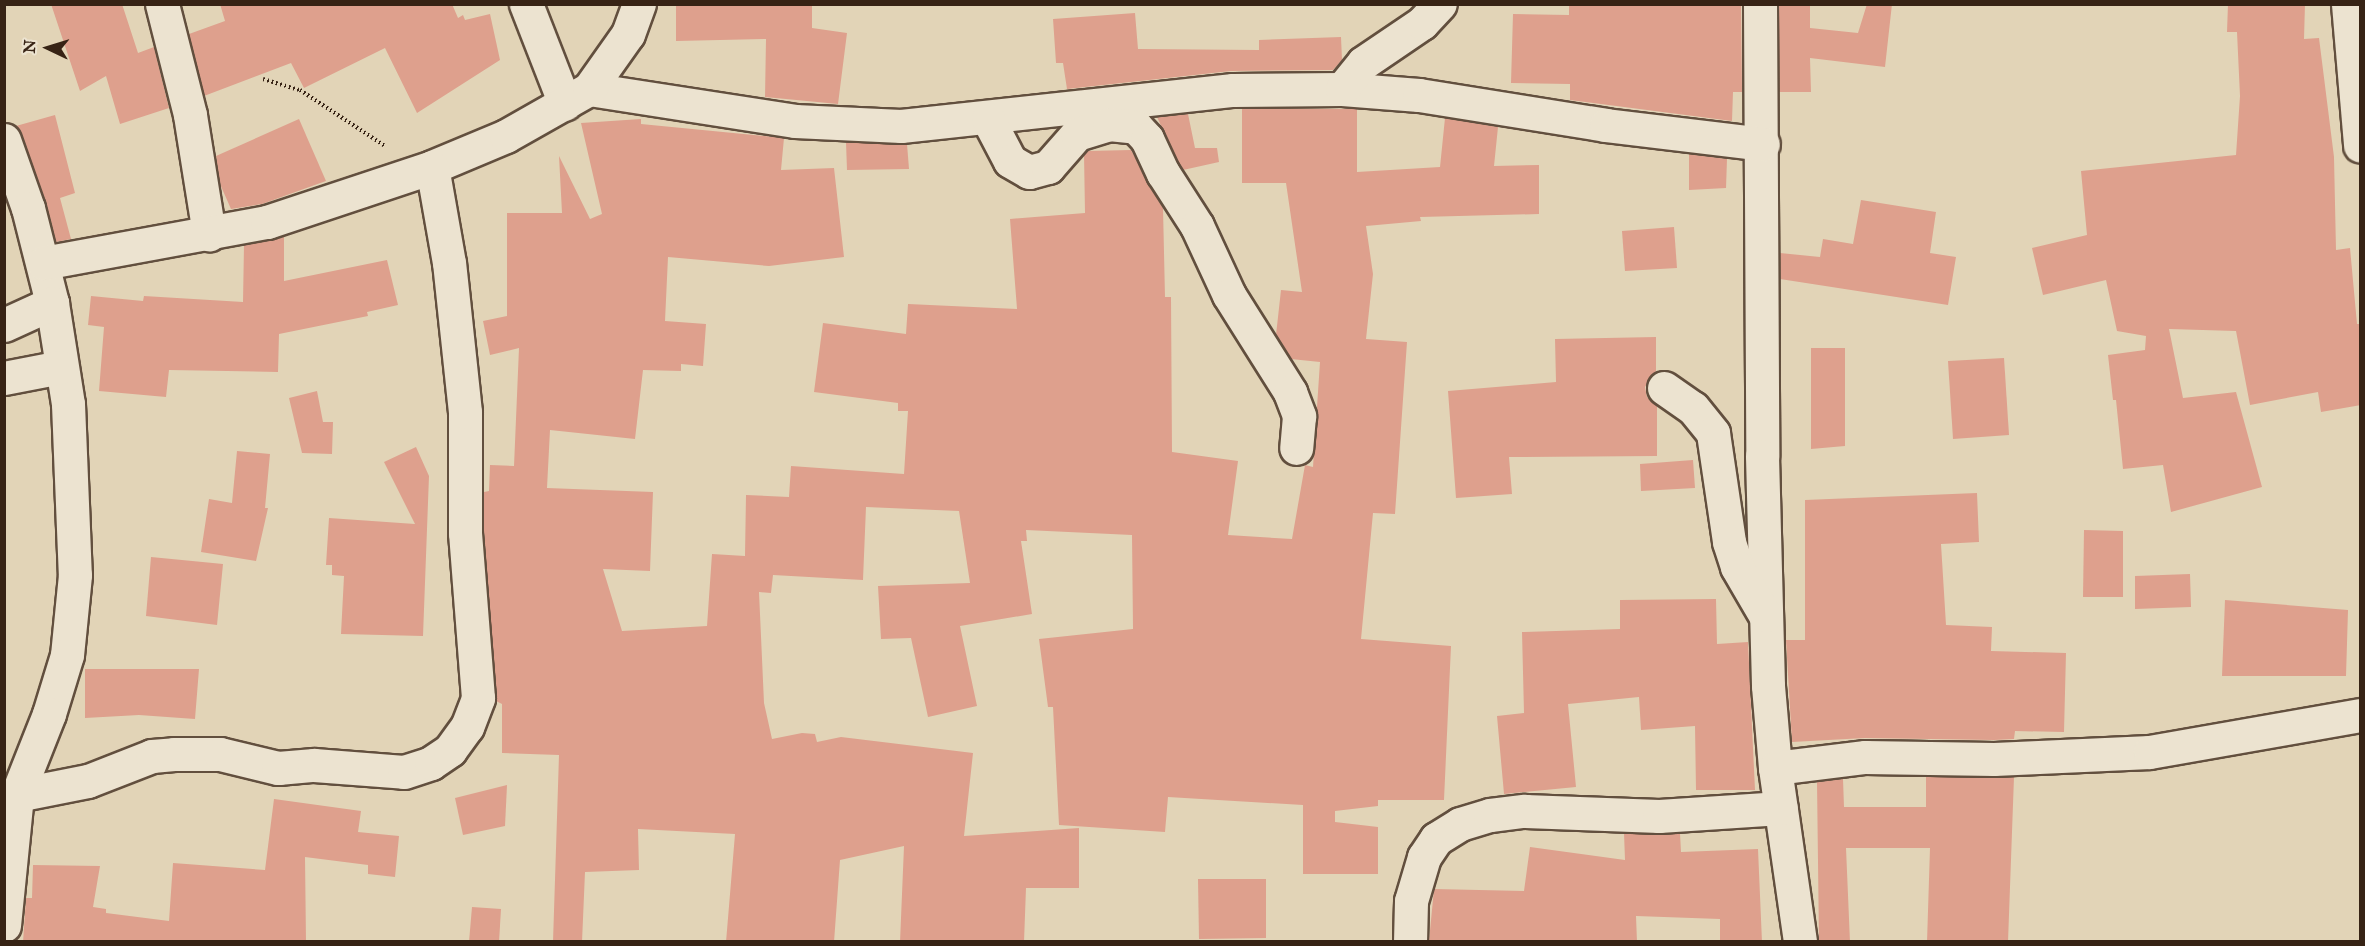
<!DOCTYPE html>
<style>
body{margin:0}
#map{position:relative;width:2365px;height:946px;overflow:hidden;background:#e2d4b7;font-family:"IM FELL Great Primer",serif}
div>[style]{position:absolute}
[style*='--x']{left:calc(var(--x)*1px);top:calc(var(--y)*1px);width:calc(var(--w)*1px);rotate:calc(var(--a)*1deg)}
.building>*{inset:0;background:#dea08d}
.path>*{height:4px;margin-top:-2px;transform-origin:0;background:repeating-linear-gradient(90deg,#372315 0 1.5px,transparent 0 4.5px)}
.roads{filter:drop-shadow(2px 0 #624f3e) drop-shadow(-2px 0 #624f3e) drop-shadow(0 2px #624f3e) drop-shadow(0 -2px #624f3e)}
.minor>*{height:33px;margin:-16.5px;padding:0 16.5px;transform-origin:16.5px;border-radius:16.5px;background:#ece3d0}
span{translate:-50% -50%;white-space:nowrap;text-align:center;line-height:1.15;-webkit-text-stroke:5px #ece3d0;paint-order:stroke}
.frame{position:absolute;inset:0;border:6px solid #372315;pointer-events:none}
.north{position:absolute;left:18px;top:18px;width:60px;height:60px;-webkit-text-stroke:4px #ece3d0;paint-order:stroke;rotate:274deg;font-size:16px;font-weight:700;line-height:24px;text-align:center;color:#372315}
.north::after{content:'';display:block;margin:auto;width:21px;height:27px;background:#372315;clip-path:polygon(50% 0,100% 100%,50% 72%,0 100%)}
</style>
<div id="map">
<div class="building">
<i style="clip-path:polygon(51px 4px,122px 4px,138px 53px,154px 47px,169px 108px,120px 124px,106px 76px,80px 91px)"></i>
<i style="clip-path:polygon(220px 4px,452px 4px,458px 18px,463px 15px,465px 20px,490px 14px,500px 60px,417px 113px,385px 48px,304px 88px,291px 63px,204px 96px,189px 34px,225px 21px)"></i>
<i style="clip-path:polygon(676px 4px,812px 4px,812px 28px,847px 33px,838px 104px,765px 97px,766px 39px,676px 41px)"></i>
<i style="clip-path:polygon(1741px 4px,1742px 92px,1733px 92px,1732px 121px,1570px 100px,1570px 84px,1511px 83px,1513px 14px,1569px 15px,1569px 6px)"></i>
<i style="clip-path:polygon(1779px 4px,1810px 4px,1810px 28px,1858px 33px,1867px 4px,1892px 4px,1885px 67px,1810px 58px,1811px 92px,1779px 92px)"></i>
<i style="clip-path:polygon(2228px 4px,2305px 4px,2304px 39px,2319px 38px,2334px 157px,2336px 250px,2350px 248px,2357px 324px,2361px 324px,2361px 405px,2321px 412px,2318px 392px,2250px 405px,2236px 331px,2169px 329px,2183px 398px,2236px 392px,2262px 487px,2171px 512px,2163px 465px,2123px 469px,2116px 400px,2113px 400px,2108px 355px,2145px 350px,2146px 336px,2117px 331px,2106px 280px,2043px 295px,2032px 248px,2087px 235px,2081px 171px,2236px 155px,2240px 96px,2237px 32px,2227px 32px)"></i>
<i style="clip-path:polygon(1135px 13px,1138px 49px,1259px 50px,1259px 40px,1341px 37px,1342px 60px,1333px 70px,1231px 71px,1067px 89px,1063px 63px,1056px 63px,1053px 19px)"></i>
<i style="clip-path:polygon(1242px 109px,1357px 109px,1357px 172px,1440px 167px,1445px 118px,1498px 127px,1494px 166px,1539px 165px,1539px 214px,1420px 217px,1421px 221px,1366px 226px,1373px 274px,1366px 339px,1407px 342px,1395px 514px,1373px 513px,1361px 639px,1451px 646px,1444px 800px,1378px 800px,1378px 806px,1335px 811px,1335px 822px,1378px 827px,1378px 874px,1303px 874px,1303px 805px,1168px 797px,1165px 832px,1059px 825px,1053px 707px,1048px 707px,1039px 639px,1133px 629px,1132px 535px,1026px 530px,1027px 541px,1021px 541px,1032px 614px,960px 626px,977px 706px,928px 717px,911px 638px,881px 639px,878px 586px,970px 583px,959px 511px,866px 507px,863px 580px,773px 575px,771px 593px,759px 592px,764px 703px,772px 739px,802px 733px,815px 734px,817px 742px,841px 737px,973px 753px,964px 836px,1079px 828px,1079px 888px,1026px 888px,1024px 942px,900px 942px,904px 846px,840px 860px,834px 942px,726px 942px,735px 834px,638px 829px,639px 870px,585px 872px,582px 942px,553px 942px,559px 755px,502px 753px,502px 704px,496px 701px,484px 532px,484px 492px,489px 491px,490px 465px,514px 466px,519px 348px,490px 355px,483px 321px,507px 316px,507px 213px,562px 213px,559px 156px,590px 219px,602px 214px,581px 123px,641px 119px,641px 124px,784px 138px,781px 170px,834px 168px,844px 257px,769px 266px,668px 257px,665px 321px,706px 324px,703px 366px,681px 364px,681px 371px,643px 370px,635px 439px,550px 430px,547px 488px,653px 492px,650px 571px,603px 569px,622px 631px,707px 626px,712px 554px,745px 556px,746px 495px,789px 497px,791px 466px,904px 474px,908px 411px,898px 411px,898px 403px,814px 392px,823px 323px,906px 334px,908px 304px,1017px 309px,1010px 219px,1085px 213px,1084px 154px,1087px 151px,1131px 150px,1163px 208px,1165px 297px,1171px 297px,1172px 452px,1238px 461px,1228px 535px,1292px 539px,1305px 465px,1313px 467px,1320px 362px,1291px 359px,1276px 335px,1281px 290px,1302px 292px,1286px 183px,1242px 183px)"></i>
<i style="clip-path:polygon(1188px 114px,1195px 148px,1217px 148px,1219px 162px,1183px 170px,1179px 164px,1157px 117px)"></i>
<i style="clip-path:polygon(55px 115px,75px 193px,60px 198px,71px 239px,56px 242px,46px 202px,16px 126px)"></i>
<i style="clip-path:polygon(299px 119px,326px 181px,262px 204px,231px 209px,220px 184px,216px 156px)"></i>
<i style="clip-path:polygon(846px 142px,907px 144px,909px 169px,847px 170px)"></i>
<i style="clip-path:polygon(1689px 154px,1727px 159px,1726px 188px,1689px 190px)"></i>
<i style="clip-path:polygon(1861px 200px,1936px 212px,1930px 253px,1956px 257px,1948px 305px,1780px 279px,1780px 253px,1820px 257px,1823px 239px,1853px 244px)"></i>
<i style="clip-path:polygon(1674px 227px,1677px 268px,1625px 271px,1622px 231px)"></i>
<i style="clip-path:polygon(284px 236px,284px 281px,387px 260px,398px 305px,367px 312px,368px 316px,279px 334px,278px 372px,169px 370px,166px 397px,99px 391px,104px 327px,88px 325px,91px 296px,143px 301px,144px 296px,243px 302px,244px 245px)"></i>
<i style="clip-path:polygon(1656px 337px,1656px 371px,1645px 387px,1647px 397px,1657px 406px,1657px 456px,1509px 457px,1512px 494px,1456px 498px,1448px 391px,1556px 382px,1555px 339px)"></i>
<i style="clip-path:polygon(1811px 348px,1845px 348px,1845px 446px,1811px 449px)"></i>
<i style="clip-path:polygon(2004px 358px,2009px 435px,1953px 439px,1948px 361px)"></i>
<i style="clip-path:polygon(317px 391px,323px 422px,333px 422px,332px 454px,302px 453px,289px 398px)"></i>
<i style="clip-path:polygon(416px 447px,429px 476px,423px 636px,341px 634px,344px 576px,332px 575px,332px 565px,326px 565px,329px 518px,415px 524px,384px 462px)"></i>
<i style="clip-path:polygon(237px 451px,270px 454px,265px 508px,268px 508px,256px 561px,201px 552px,209px 499px,232px 503px)"></i>
<i style="clip-path:polygon(1693px 460px,1695px 488px,1641px 491px,1640px 464px)"></i>
<i style="clip-path:polygon(1977px 493px,1979px 542px,1941px 544px,1946px 625px,1992px 627px,1991px 651px,2066px 653px,2064px 732px,2015px 731px,2014px 739px,1994px 740px,1865px 738px,1792px 742px,1786px 640px,1805px 640px,1805px 500px)"></i>
<i style="clip-path:polygon(2084px 530px,2123px 531px,2123px 597px,2083px 597px)"></i>
<i style="clip-path:polygon(151px 557px,223px 564px,217px 625px,146px 616px)"></i>
<i style="clip-path:polygon(2190px 574px,2191px 607px,2135px 609px,2135px 576px)"></i>
<i style="clip-path:polygon(1716px 599px,1717px 644px,1748px 642px,1755px 790px,1696px 790px,1695px 726px,1641px 730px,1639px 697px,1568px 704px,1576px 787px,1504px 794px,1497px 716px,1524px 713px,1522px 632px,1620px 629px,1620px 600px)"></i>
<i style="clip-path:polygon(2225px 600px,2348px 610px,2346px 676px,2222px 676px)"></i>
<i style="clip-path:polygon(85px 669px,199px 669px,195px 719px,139px 715px,85px 718px)"></i>
<i style="clip-path:polygon(1926px 777px,2014px 777px,2008px 942px,1927px 942px,1930px 848px,1846px 848px,1850px 942px,1819px 942px,1817px 782px,1843px 779px,1844px 807px,1926px 807px)"></i>
<i style="clip-path:polygon(507px 785px,505px 826px,463px 835px,455px 798px)"></i>
<i style="clip-path:polygon(274px 799px,361px 811px,358px 832px,399px 836px,395px 877px,368px 874px,368px 865px,305px 857px,306px 942px,23px 942px,26px 898px,32px 898px,33px 865px,100px 866px,93px 907px,106px 909px,106px 913px,169px 921px,173px 863px,265px 870px)"></i>
<i style="clip-path:polygon(1624px 833px,1680px 833px,1681px 852px,1758px 849px,1762px 942px,1720px 942px,1720px 919px,1636px 916px,1637px 942px,1429px 941px,1434px 889px,1524px 891px,1530px 847px,1625px 860px)"></i>
<i style="clip-path:polygon(1198px 879px,1266px 879px,1266px 938px,1199px 939px)"></i>
<i style="clip-path:polygon(472px 907px,501px 909px,499px 942px,469px 942px)"></i>
</div>
<div class="path">
<i style="--x:263;--y:79;--w:39;--a:17"></i>
<i style="--x:300;--y:90;--w:102;--a:33.4"></i>
</div>
<div class="roads">
<div class="minor">
<i style="--x:162;--y:4;--w:114;--a:75.8"></i>
<i style="--x:190;--y:115;--w:121;--a:80.9"></i>
<i style="--x:526;--y:4;--w:107;--a:68.7"></i>
<i style="--x:1760;--y:4;--w:452;--a:89.7"></i>
<i style="--x:1762;--y:456;--w:230;--a:88.5"></i>
<i style="--x:1768;--y:686;--w:82;--a:85.1"></i>
<i style="--x:1775;--y:768;--w:176;--a:81.8"></i>
<i style="--x:2348;--y:4;--w:142;--a:85.1"></i>
<i style="--x:589;--y:89;--w:208;--a:8.8"></i>
<i style="--x:795;--y:121;--w:106;--a:2.7"></i>
<i style="--x:901;--y:126;--w:334;--a:-6.2"></i>
<i style="--x:1233;--y:90;--w:109;--a:-0.5"></i>
<i style="--x:1342;--y:89;--w:77;--a:4.5"></i>
<i style="--x:1419;--y:95;--w:189;--a:9.1"></i>
<i style="--x:1606;--y:125;--w:158;--a:6.9"></i>
<i style="--x:1342;--y:89;--w:33;--a:-51"></i>
<i style="--x:1363;--y:63;--w:71;--a:-34.1"></i>
<i style="--x:1422;--y:23;--w:26;--a:-47"></i>
<i style="--x:988;--y:119;--w:47;--a:62.4"></i>
<i style="--x:1010;--y:161;--w:22;--a:30"></i>
<i style="--x:1029;--y:172;--w:20;--a:-15"></i>
<i style="--x:1048;--y:167;--w:44;--a:-48.7"></i>
<i style="--x:1077;--y:134;--w:34;--a:-17"></i>
<i style="--x:1109;--y:124;--w:27;--a:6"></i>
<i style="--x:1136;--y:127;--w:16;--a:47"></i>
<i style="--x:1147;--y:139;--w:38;--a:65"></i>
<i style="--x:1163;--y:173;--w:63;--a:57.3"></i>
<i style="--x:1197;--y:226;--w:76;--a:65.1"></i>
<i style="--x:1229;--y:295;--w:115;--a:57.8"></i>
<i style="--x:1290;--y:392;--w:26;--a:69"></i>
<i style="--x:1299;--y:416;--w:32;--a:95"></i>
<i style="--x:4;--y:140;--w:72;--a:70.6"></i>
<i style="--x:28;--y:208;--w:98;--a:75.8"></i>
<i style="--x:52;--y:303;--w:102;--a:81"></i>
<i style="--x:68;--y:404;--w:171;--a:87.7"></i>
<i style="--x:75;--y:575;--w:80;--a:95.7"></i>
<i style="--x:67;--y:655;--w:62;--a:107"></i>
<i style="--x:49;--y:714;--w:87;--a:111.6"></i>
<i style="--x:17;--y:795;--w:131;--a:95.7"></i>
<i style="--x:43;--y:263;--w:228;--a:-10.4"></i>
<i style="--x:267;--y:222;--w:174;--a:-18.4"></i>
<i style="--x:432;--y:167;--w:80;--a:-22.7"></i>
<i style="--x:506;--y:136;--w:95;--a:-29.5"></i>
<i style="--x:589;--y:89;--w:67;--a:-54.7"></i>
<i style="--x:628;--y:34;--w:32;--a:-70"></i>
<i style="--x:4;--y:325;--w:53;--a:-24.6"></i>
<i style="--x:4;--y:378;--w:58;--a:-10.9"></i>
<i style="--x:1664;--y:388;--w:35;--a:35"></i>
<i style="--x:1693;--y:408;--w:32;--a:51"></i>
<i style="--x:1713;--y:433;--w:110;--a:81.6"></i>
<i style="--x:1729;--y:542;--w:26;--a:72"></i>
<i style="--x:1737;--y:567;--w:56;--a:59.7"></i>
<i style="--x:1775;--y:768;--w:91;--a:-7"></i>
<i style="--x:1865;--y:757;--w:129;--a:0.9"></i>
<i style="--x:1994;--y:759;--w:156;--a:-2.6"></i>
<i style="--x:2150;--y:752;--w:213;--a:-10"></i>
<i style="--x:17;--y:795;--w:72;--a:-11.2"></i>
<i style="--x:88;--y:781;--w:69;--a:-21.3"></i>
<i style="--x:152;--y:756;--w:22;--a:-5"></i>
<i style="--x:174;--y:754;--w:46;--a:0"></i>
<i style="--x:220;--y:754;--w:60;--a:13.6"></i>
<i style="--x:278;--y:768;--w:36;--a:-5"></i>
<i style="--x:314;--y:765;--w:90;--a:4.4"></i>
<i style="--x:404;--y:772;--w:28;--a:-18"></i>
<i style="--x:431;--y:763;--w:23;--a:-34"></i>
<i style="--x:450;--y:750;--w:29;--a:-54"></i>
<i style="--x:467;--y:727;--w:31;--a:-69"></i>
<i style="--x:478;--y:698;--w:166;--a:-94.5"></i>
<i style="--x:465;--y:533;--w:121;--a:-90"></i>
<i style="--x:465;--y:412;--w:150;--a:-96.1"></i>
<i style="--x:449;--y:263;--w:97;--a:-100"></i>
<i style="--x:1410;--y:942;--w:41;--a:-88.6"></i>
<i style="--x:1411;--y:901;--w:46;--a:-73.5"></i>
<i style="--x:1424;--y:857;--w:22;--a:-56"></i>
<i style="--x:1436;--y:839;--w:28;--a:-32"></i>
<i style="--x:1460;--y:824;--w:31;--a:-17"></i>
<i style="--x:1490;--y:815;--w:35;--a:-7"></i>
<i style="--x:1525;--y:811;--w:134;--a:2.1"></i>
<i style="--x:1659;--y:816;--w:122;--a:-3.8"></i>
</div>
</div>
<div class="frame"></div>
<div class="north">N</div>
</div>
